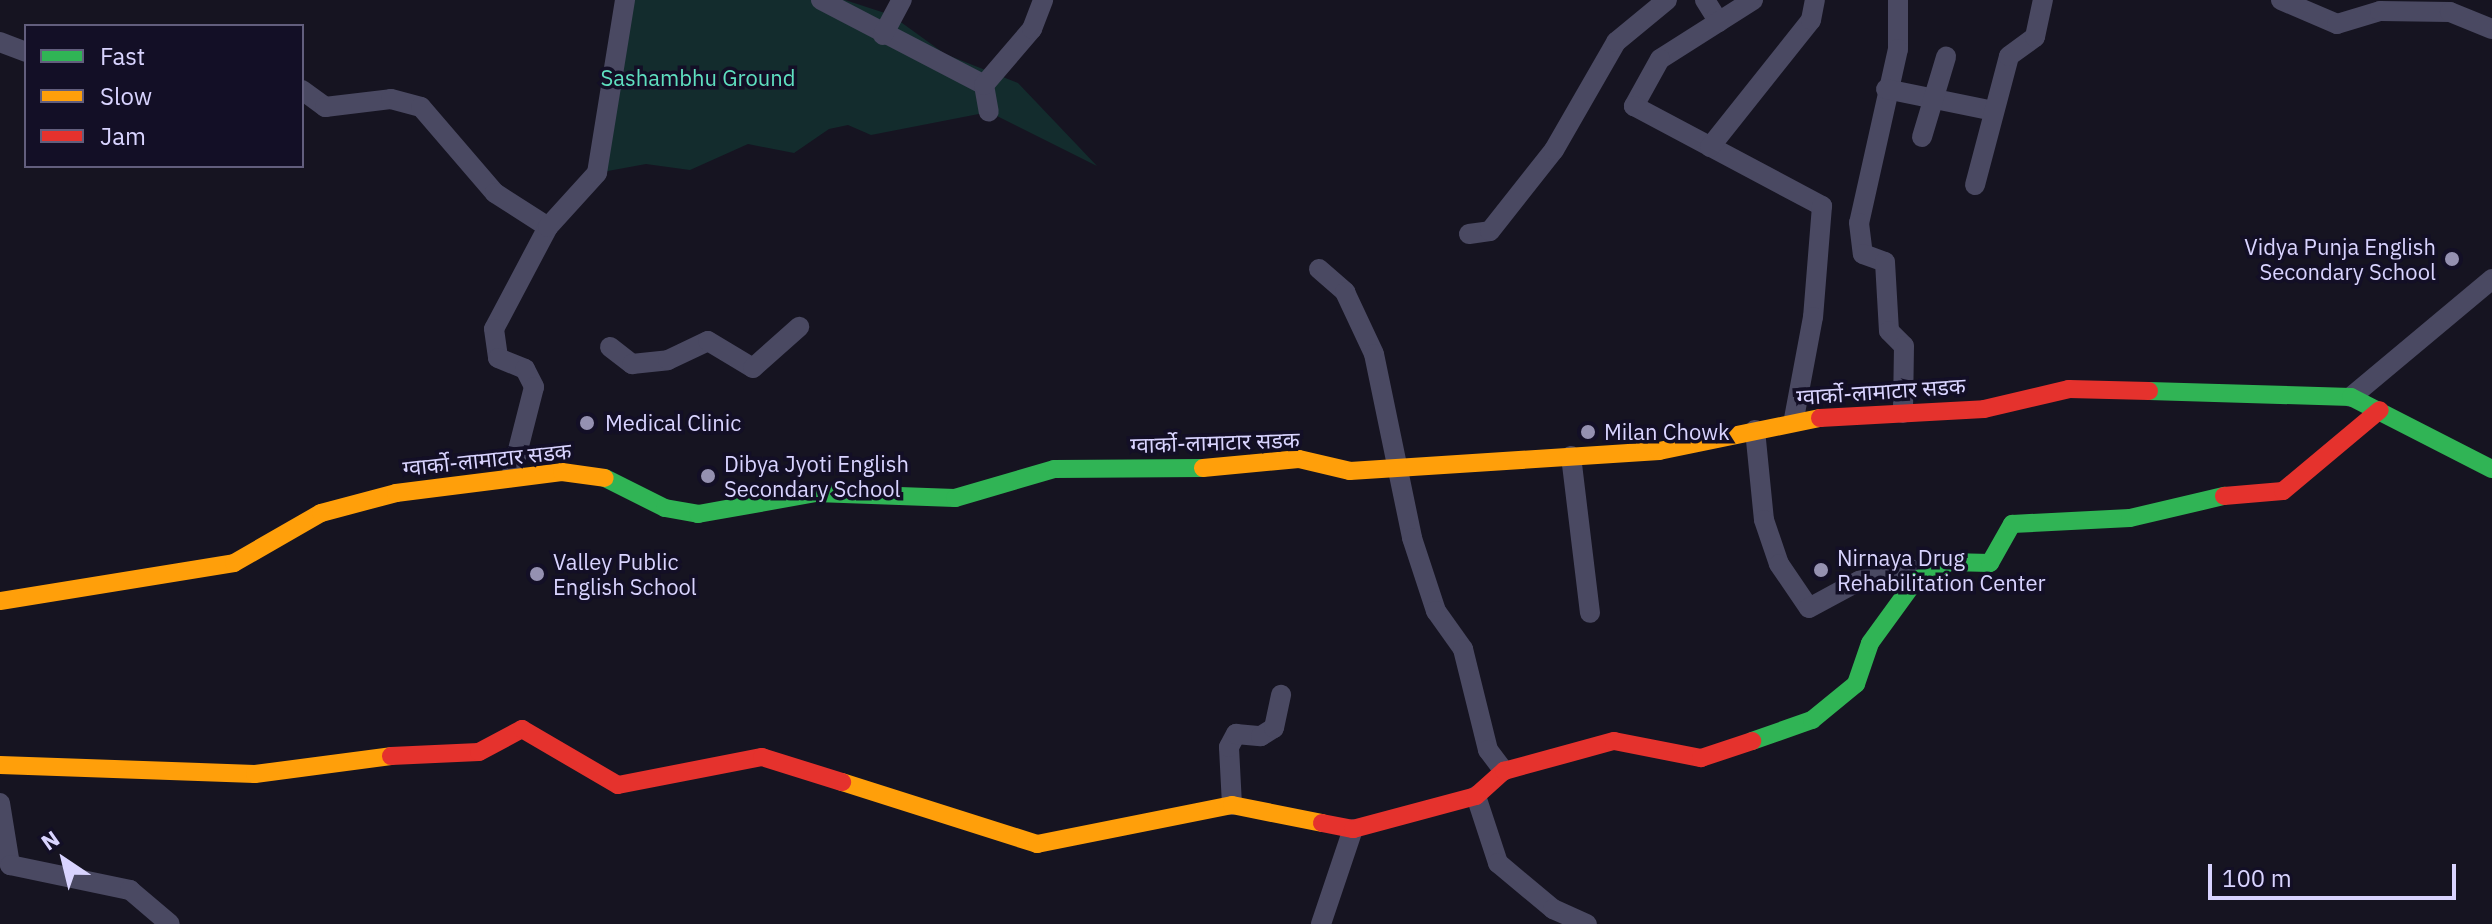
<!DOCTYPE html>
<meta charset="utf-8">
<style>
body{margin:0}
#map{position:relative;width:2492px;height:924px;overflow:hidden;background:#161421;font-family:"IBM Plex Sans","Noto Sans Devanagari",sans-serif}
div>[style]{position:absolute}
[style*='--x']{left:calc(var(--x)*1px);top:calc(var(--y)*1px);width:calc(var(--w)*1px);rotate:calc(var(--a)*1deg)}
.green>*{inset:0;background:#132c2d}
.street>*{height:20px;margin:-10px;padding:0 10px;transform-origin:10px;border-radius:10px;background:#4a4962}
.fast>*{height:18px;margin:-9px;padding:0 9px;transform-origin:9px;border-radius:9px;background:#30b455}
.slow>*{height:18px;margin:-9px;padding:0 9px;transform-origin:9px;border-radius:9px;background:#ff9f0a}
.jam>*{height:18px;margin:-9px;padding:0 9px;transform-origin:9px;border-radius:9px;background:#e5322d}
.dots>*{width:22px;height:22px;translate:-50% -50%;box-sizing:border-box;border:4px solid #130f26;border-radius:50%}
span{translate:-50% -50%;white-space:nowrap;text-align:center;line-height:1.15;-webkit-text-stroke:7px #130f26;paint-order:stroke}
.park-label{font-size:22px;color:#5fe0c0}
.poi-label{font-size:22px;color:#d9d4ff}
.right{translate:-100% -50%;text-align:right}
.left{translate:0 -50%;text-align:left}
.street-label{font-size:22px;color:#d9d4ff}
.legend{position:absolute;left:24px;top:24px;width:280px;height:144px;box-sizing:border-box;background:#130f26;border:2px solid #625e7d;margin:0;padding:10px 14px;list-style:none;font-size:24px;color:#d9d4ff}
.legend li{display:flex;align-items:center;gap:16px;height:40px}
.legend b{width:40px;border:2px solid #625e7d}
.north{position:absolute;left:24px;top:820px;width:80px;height:80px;-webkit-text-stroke:6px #130f26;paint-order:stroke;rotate:325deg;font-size:22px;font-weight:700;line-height:32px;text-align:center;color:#d9d4ff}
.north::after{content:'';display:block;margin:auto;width:28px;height:36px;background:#d9d4ff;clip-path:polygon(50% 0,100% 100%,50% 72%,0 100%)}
.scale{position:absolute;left:2208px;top:864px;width:248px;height:36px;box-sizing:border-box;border:4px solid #d9d4ff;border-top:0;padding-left:10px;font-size:24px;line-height:28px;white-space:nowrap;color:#d9d4ff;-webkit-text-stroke:6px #130f26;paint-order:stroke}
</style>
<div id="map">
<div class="green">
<i style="clip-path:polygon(625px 0,845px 0,891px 15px,945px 54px,1018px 83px,1097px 166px,989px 112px,871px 135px,848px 125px,829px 129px,794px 153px,748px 144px,690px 170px,646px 164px,597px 173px)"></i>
</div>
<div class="street">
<i style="--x:821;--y:0;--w:184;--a:27.5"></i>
<i style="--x:984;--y:85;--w:27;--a:80"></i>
<i style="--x:1705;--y:0;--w:26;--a:58"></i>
<i style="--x:1753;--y:0;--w:110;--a:147.6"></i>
<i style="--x:1660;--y:59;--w:54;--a:119"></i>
<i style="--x:1634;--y:106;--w:213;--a:28"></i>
<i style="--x:1822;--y:206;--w:111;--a:94.6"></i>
<i style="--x:1813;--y:317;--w:104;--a:100.6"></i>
<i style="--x:1898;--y:0;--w:49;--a:90"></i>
<i style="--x:1898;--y:49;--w:178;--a:102.6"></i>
<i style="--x:1859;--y:223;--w:31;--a:83"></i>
<i style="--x:1863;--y:254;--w:23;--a:20"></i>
<i style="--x:1885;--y:262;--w:69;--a:86.7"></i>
<i style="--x:1889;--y:331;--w:21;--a:45"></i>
<i style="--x:1904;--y:346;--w:67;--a:90.9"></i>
<i style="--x:2281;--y:0;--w:61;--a:23.2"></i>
<i style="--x:2337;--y:24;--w:45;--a:-16.8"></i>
<i style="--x:2380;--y:11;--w:70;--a:0.8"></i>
<i style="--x:2450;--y:12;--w:45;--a:22"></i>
<i style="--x:883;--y:35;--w:40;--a:-62"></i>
<i style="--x:0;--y:42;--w:28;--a:21"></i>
<i style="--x:984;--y:85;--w:74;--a:-49.4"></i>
<i style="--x:1032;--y:29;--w:31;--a:-69"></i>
<i style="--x:1886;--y:89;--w:110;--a:11.5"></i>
<i style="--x:302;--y:90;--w:29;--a:36"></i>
<i style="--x:325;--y:107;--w:66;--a:-6.9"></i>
<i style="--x:391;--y:99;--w:31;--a:15"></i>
<i style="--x:421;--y:107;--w:113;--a:49.3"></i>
<i style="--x:495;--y:193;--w:63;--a:32.7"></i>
<i style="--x:548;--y:227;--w:115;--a:117.9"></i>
<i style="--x:494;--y:329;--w:29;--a:82"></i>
<i style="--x:498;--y:358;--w:29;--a:22"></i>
<i style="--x:525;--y:369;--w:20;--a:63"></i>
<i style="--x:534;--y:387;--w:93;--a:104.3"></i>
<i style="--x:1922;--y:137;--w:84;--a:-73.3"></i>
<i style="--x:1710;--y:147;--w:162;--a:-51.5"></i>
<i style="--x:1811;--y:20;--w:20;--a:-79"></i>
<i style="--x:1975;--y:185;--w:133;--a:-75.2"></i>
<i style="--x:2009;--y:56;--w:32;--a:-36"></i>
<i style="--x:2035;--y:37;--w:38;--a:-78"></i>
<i style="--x:548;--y:227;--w:73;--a:-47.8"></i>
<i style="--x:597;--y:173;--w:175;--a:-80.8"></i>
<i style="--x:1469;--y:234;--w:21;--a:-8"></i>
<i style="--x:1490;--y:231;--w:103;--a:-51.7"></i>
<i style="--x:1554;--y:150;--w:125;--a:-60.1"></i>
<i style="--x:1616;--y:42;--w:66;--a:-39.5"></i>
<i style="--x:1319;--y:269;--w:35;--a:41"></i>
<i style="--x:1345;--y:292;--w:68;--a:64.9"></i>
<i style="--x:1374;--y:354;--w:188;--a:78.3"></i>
<i style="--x:1412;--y:538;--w:77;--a:71.8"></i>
<i style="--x:1436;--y:611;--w:47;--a:54.6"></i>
<i style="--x:1463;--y:649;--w:104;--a:76.1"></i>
<i style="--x:1488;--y:750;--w:26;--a:53"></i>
<i style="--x:610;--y:347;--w:28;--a:38"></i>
<i style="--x:632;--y:364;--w:36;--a:-6"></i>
<i style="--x:668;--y:360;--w:44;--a:-25.4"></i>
<i style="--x:708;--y:341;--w:52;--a:31"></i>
<i style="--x:753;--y:368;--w:62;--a:-41.7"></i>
<i style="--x:2351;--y:397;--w:184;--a:-39.9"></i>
<i style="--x:1755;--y:430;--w:90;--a:84.3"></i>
<i style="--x:1764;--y:520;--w:46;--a:71.2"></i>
<i style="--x:1779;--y:564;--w:53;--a:55.7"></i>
<i style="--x:1809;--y:608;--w:57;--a:-28.4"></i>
<i style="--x:1859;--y:581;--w:50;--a:-16.3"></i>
<i style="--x:1907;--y:567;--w:19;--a:32"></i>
<i style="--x:1571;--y:456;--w:158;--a:83.1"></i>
<i style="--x:1476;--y:796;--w:71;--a:71.8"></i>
<i style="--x:1498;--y:863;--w:72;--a:39.9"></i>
<i style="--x:1553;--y:909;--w:37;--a:24"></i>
<i style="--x:0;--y:803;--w:63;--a:80.8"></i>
<i style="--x:10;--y:865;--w:123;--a:11.8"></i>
<i style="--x:130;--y:890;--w:52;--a:40.4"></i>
<i style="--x:1232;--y:805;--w:58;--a:-93"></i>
<i style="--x:1229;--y:747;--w:15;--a:-62"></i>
<i style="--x:1236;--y:734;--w:25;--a:5"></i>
<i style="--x:1261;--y:736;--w:15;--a:-32"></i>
<i style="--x:1274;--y:728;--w:34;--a:-78"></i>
<i style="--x:1321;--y:924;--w:100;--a:-71.4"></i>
</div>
<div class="fast">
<i style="--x:2149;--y:391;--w:202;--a:1.7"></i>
<i style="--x:2351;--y:397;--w:158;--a:27.1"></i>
<i style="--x:605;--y:478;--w:67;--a:26.6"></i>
<i style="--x:665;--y:508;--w:34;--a:10"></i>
<i style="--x:698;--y:514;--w:120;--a:-10.1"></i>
<i style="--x:816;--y:493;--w:139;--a:2.1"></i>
<i style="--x:955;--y:498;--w:103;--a:-16.3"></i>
<i style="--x:1054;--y:469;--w:149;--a:-0.4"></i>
<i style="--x:1752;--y:741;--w:64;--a:-19.3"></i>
<i style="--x:1812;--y:720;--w:57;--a:-39.3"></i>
<i style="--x:1856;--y:684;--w:43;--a:-71.1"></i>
<i style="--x:1870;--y:643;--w:77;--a:-54"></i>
<i style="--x:1915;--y:581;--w:39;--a:-29"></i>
<i style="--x:1949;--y:562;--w:41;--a:1.4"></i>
<i style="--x:1990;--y:563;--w:45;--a:-60.6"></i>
<i style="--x:2012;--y:524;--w:118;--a:-2.9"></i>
<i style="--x:2130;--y:518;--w:97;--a:-13.2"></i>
</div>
<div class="slow">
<i style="--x:1203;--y:468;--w:96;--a:-5.4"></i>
<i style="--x:1299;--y:459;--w:52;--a:13.2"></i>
<i style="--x:1350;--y:471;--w:310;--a:-3.7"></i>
<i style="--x:1659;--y:451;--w:164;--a:-11.6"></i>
<i style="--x:0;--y:601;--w:237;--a:-9.2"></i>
<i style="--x:234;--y:563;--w:100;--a:-29.9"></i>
<i style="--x:321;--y:513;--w:78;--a:-14.9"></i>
<i style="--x:396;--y:493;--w:167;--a:-7.2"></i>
<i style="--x:562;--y:472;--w:43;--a:7.9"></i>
<i style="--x:0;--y:765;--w:255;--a:2"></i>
<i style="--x:255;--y:774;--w:137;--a:-7.5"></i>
<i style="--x:842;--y:782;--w:205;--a:17.6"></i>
<i style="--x:1037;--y:844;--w:199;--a:-11.3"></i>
<i style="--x:1232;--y:805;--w:92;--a:11.3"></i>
</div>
<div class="jam">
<i style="--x:1820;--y:418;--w:164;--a:-3.1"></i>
<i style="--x:1984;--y:409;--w:87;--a:-13.2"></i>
<i style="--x:2069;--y:389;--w:80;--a:1.4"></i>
<i style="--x:2224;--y:496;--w:59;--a:-4.8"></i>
<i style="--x:2283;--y:491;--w:126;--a:-39.9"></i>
<i style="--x:391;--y:756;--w:88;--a:-2.6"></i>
<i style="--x:479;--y:752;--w:49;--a:-28.1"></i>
<i style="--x:522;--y:729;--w:111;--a:30.3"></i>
<i style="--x:618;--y:785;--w:147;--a:-11"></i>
<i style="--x:762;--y:757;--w:84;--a:17.4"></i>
<i style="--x:1322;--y:823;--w:32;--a:11"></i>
<i style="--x:1353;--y:829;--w:127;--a:-15"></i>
<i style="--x:1476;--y:796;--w:38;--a:-42"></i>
<i style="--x:1504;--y:771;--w:114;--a:-15.3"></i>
<i style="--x:1614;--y:741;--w:89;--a:11.1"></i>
<i style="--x:1701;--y:758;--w:54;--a:-18.4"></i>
</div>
<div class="dots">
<i style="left:2452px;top:259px;background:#9591b1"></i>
<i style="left:587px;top:423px;background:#9591b1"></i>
<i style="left:1588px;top:432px;background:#9591b1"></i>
<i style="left:708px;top:476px;background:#9591b1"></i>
<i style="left:1821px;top:570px;background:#9591b1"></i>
<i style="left:537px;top:574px;background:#9591b1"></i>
</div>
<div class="park-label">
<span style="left:698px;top:78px">Sashambhu Ground</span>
</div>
<div class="poi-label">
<span class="right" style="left:2436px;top:259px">Vidya Punja English<br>Secondary School</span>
<span class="left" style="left:605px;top:423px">Medical Clinic</span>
<span class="left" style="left:1604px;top:432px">Milan Chowk</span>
<span class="left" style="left:724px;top:476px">Dibya Jyoti English<br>Secondary School</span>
<span class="left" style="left:1837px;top:570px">Nirnaya Drug<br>Rehabilitation Center</span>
<span class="left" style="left:553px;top:574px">Valley Public<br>English School</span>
</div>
<div class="street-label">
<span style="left:1881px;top:391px;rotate:-4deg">ग्वार्को-लामाटार सडक</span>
<span style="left:1215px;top:442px;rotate:-2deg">ग्वार्को-लामाटार सडक</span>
<span style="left:487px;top:459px;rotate:-6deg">ग्वार्को-लामाटार सडक</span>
</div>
<ul class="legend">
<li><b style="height:10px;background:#30b455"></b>Fast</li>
<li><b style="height:10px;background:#ff9f0a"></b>Slow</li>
<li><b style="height:10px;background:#e5322d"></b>Jam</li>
</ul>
<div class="north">N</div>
<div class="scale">100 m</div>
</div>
